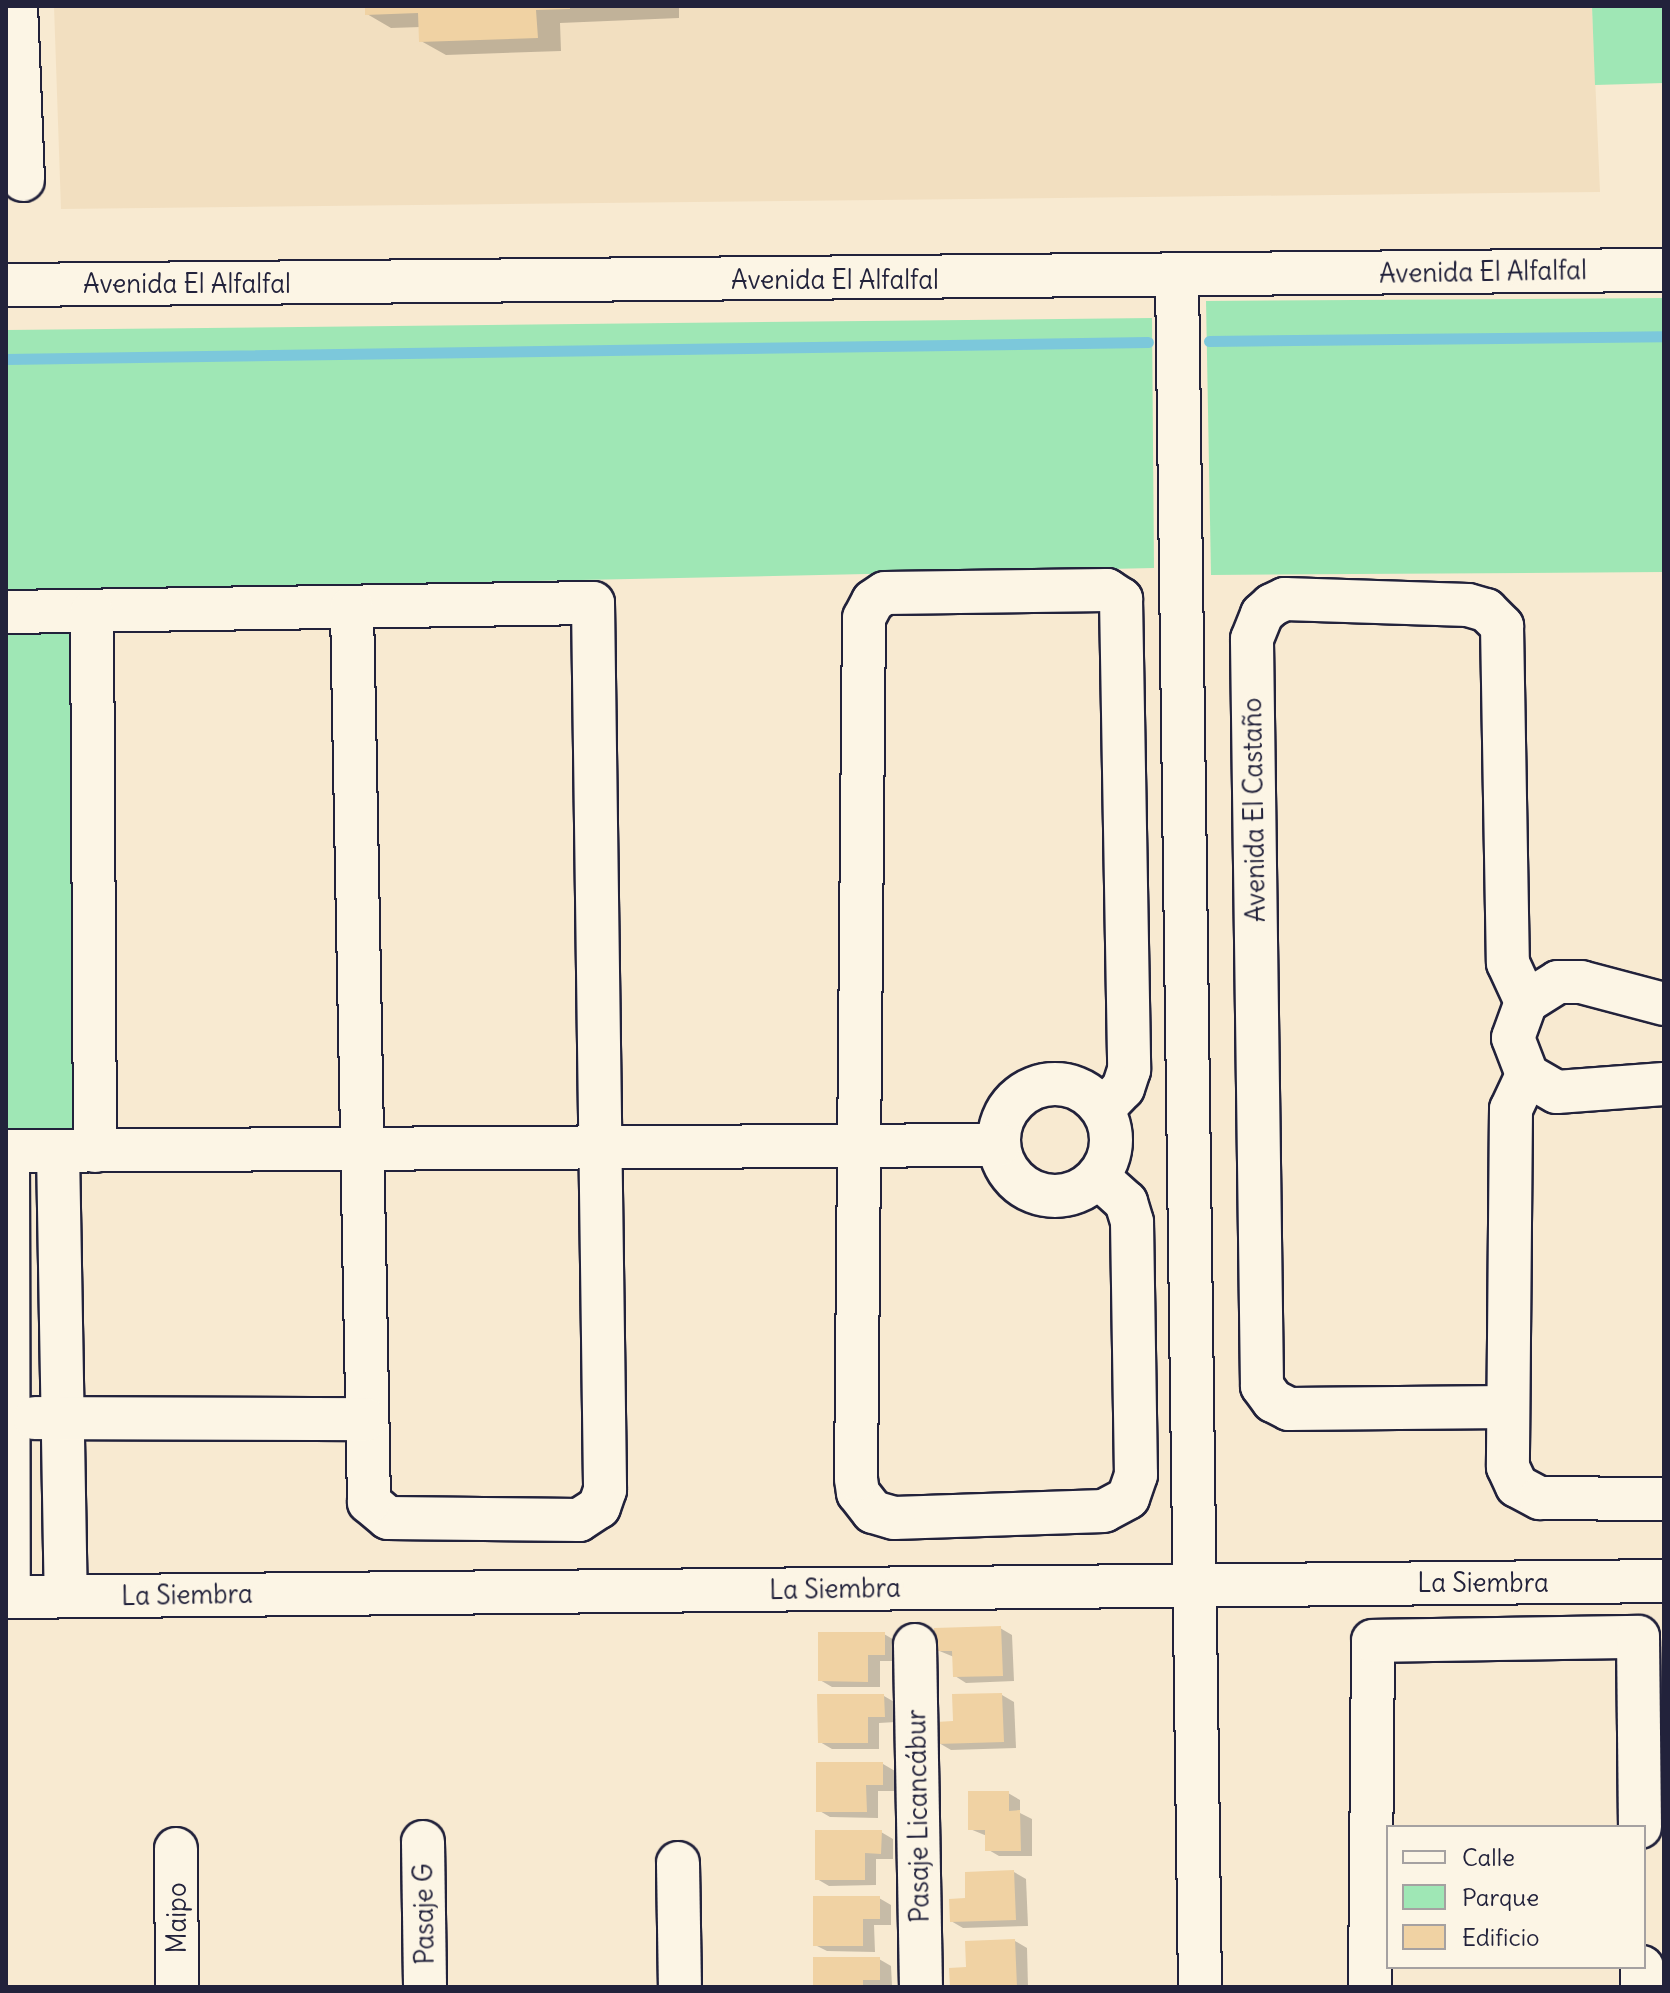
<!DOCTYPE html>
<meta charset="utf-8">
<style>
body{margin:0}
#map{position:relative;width:1670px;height:1993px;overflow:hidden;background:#f8ead1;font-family:Delius,sans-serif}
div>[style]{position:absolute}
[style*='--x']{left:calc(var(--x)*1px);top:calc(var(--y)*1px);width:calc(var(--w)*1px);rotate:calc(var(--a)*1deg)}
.built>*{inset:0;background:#f2dfc0}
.green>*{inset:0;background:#9fe7b5}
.shadow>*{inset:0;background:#0003}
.stream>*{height:11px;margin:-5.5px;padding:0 5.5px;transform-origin:5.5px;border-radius:5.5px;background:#7cc8db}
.building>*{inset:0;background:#f0d2a3}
.roads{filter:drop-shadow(2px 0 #22223b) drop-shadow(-2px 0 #22223b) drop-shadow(0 2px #22223b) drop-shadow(0 -2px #22223b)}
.street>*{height:42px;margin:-21px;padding:0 21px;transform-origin:21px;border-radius:21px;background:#fcf5e5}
.street>.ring{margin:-21px;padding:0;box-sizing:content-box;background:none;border:42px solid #fcf5e5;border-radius:50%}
span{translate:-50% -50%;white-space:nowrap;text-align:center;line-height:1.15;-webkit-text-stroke:8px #fcf5e5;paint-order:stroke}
.street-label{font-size:26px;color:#22223b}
.frame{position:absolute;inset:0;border:8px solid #22223b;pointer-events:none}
.legend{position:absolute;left:1386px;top:1825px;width:260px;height:144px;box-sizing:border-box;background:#fcf5e5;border:2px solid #a5a1a1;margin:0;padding:10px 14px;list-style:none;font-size:24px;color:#22223b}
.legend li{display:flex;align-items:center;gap:16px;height:40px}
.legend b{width:40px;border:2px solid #a5a1a1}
</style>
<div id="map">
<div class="built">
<i style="clip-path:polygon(54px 6px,1592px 6px,1600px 192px,61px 209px)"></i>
</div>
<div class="green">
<i style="clip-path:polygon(1592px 6px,1664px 6px,1664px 83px,1595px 85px)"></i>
<i style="clip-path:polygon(1664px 298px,1664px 572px,1211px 575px,1206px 301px)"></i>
<i style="clip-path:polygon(1152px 318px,1154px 568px,6px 592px,6px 330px)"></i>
<i style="clip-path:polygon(72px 631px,76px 1132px,6px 1133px,6px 633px)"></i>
</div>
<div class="shadow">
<i style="clip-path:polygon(367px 6px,679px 6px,679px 18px,560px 23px,561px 51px,446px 55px,421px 41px,421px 27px,391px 28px,367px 14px)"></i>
<i style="clip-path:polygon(1000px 1628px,1012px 1635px,1014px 1681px,966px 1683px,955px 1676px,954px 1657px,937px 1650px)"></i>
<i style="clip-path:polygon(884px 1634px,896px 1641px,896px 1661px,880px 1661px,880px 1687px,832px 1687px,820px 1680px)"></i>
<i style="clip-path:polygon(1002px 1695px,1014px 1702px,1016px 1748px,951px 1750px,939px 1743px,955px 1723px)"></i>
<i style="clip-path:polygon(884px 1696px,896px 1703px,896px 1722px,879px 1723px,879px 1749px,832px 1749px,820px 1742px)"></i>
<i style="clip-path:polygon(883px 1764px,895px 1771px,894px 1791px,878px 1791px,878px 1818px,830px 1817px,818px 1810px)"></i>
<i style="clip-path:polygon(1008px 1793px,1020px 1800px,1020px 1813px,1032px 1819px,1032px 1856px,999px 1856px,987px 1849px,987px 1836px,970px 1829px)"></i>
<i style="clip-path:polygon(881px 1832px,893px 1839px,893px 1859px,876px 1859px,876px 1885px,829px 1886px,817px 1879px)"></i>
<i style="clip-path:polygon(1014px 1872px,1026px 1879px,1028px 1926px,963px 1928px,951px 1921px,967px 1900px)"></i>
<i style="clip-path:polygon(879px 1898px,891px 1905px,891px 1925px,874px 1925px,875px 1952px,827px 1951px,815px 1945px)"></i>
<i style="clip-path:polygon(1015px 1941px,1027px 1948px,1028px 1987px,952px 1987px,968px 1969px)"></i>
<i style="clip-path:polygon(879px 1959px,891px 1966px,892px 1986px,815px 1987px)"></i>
</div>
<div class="stream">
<i style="--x:1209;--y:341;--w:455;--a:-0.6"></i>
<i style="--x:6;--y:359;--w:1142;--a:-0.85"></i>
</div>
<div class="building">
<i style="clip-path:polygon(365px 6px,570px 6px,570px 9px,536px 10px,538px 38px,419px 42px,418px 13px,365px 15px)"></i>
<i style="clip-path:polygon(1001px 1626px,1003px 1676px,953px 1677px,952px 1651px,935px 1651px,934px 1628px)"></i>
<i style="clip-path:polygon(818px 1632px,885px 1632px,885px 1655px,868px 1655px,868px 1682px,818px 1681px)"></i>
<i style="clip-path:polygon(1002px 1693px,1004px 1742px,937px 1744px,936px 1722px,953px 1721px,952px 1694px)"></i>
<i style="clip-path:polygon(817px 1694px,884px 1694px,885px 1717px,868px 1717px,868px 1743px,818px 1743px)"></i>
<i style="clip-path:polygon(816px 1762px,883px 1762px,883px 1785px,866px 1785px,867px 1812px,816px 1812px)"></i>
<i style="clip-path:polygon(968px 1791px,1009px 1791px,1009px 1811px,1020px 1810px,1021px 1851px,985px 1851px,985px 1830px,968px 1830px)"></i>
<i style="clip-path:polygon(815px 1830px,882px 1830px,881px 1854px,865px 1853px,865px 1880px,815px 1880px)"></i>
<i style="clip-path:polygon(1014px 1870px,1016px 1920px,950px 1922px,949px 1899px,965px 1898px,965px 1872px)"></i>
<i style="clip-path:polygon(813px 1896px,880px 1896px,880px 1919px,863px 1919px,863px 1946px,813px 1946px)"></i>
<i style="clip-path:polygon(1015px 1939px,1017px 1987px,950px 1987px,949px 1968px,966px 1967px,965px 1941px)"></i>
<i style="clip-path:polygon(813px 1957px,880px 1957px,880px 1980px,863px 1980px,863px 1987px,813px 1987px)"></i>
</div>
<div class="roads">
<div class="street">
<i style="--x:16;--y:6;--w:174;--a:87.7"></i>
<i style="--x:1177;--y:277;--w:1710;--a:89.23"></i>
<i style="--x:6;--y:285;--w:1658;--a:-0.52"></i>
<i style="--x:6;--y:612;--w:587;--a:-0.88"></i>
<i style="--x:593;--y:603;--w:887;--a:89.22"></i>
<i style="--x:605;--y:1490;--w:18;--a:109"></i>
<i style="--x:599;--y:1507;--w:24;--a:147"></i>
<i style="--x:579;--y:1520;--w:191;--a:-179.4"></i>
<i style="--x:388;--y:1518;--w:25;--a:-140"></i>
<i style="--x:369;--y:1502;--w:895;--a:-91.09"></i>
<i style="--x:92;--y:612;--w:539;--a:89.68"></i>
<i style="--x:1664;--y:1004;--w:86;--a:-165.2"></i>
<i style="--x:1581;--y:982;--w:23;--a:180"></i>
<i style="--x:1558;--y:982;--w:38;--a:148"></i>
<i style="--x:1526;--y:1002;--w:38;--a:110"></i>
<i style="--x:1513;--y:1038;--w:40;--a:69"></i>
<i style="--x:1527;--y:1075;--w:34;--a:30"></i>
<i style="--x:1557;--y:1092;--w:107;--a:-4.3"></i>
<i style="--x:1527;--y:1075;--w:38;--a:115"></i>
<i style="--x:1511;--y:1109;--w:358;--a:90.5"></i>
<i style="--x:1508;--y:1467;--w:21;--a:65"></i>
<i style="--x:1517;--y:1486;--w:26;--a:28"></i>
<i style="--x:1540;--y:1498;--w:124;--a:0.5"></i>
<i class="ring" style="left:999px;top:1084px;width:70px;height:70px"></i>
<i style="--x:6;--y:1151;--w:993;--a:-0.35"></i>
<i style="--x:8;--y:1151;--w:446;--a:89.9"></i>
<i style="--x:58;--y:1151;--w:445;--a:89"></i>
<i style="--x:1098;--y:1177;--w:38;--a:42"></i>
<i style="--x:1126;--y:1202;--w:21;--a:73"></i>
<i style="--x:1132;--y:1222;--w:253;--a:89.1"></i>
<i style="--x:1136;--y:1475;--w:24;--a:109"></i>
<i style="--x:1128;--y:1498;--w:27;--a:152"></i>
<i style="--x:1104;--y:1511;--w:210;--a:178.1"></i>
<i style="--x:894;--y:1518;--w:22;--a:-164"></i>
<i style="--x:873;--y:1512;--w:24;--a:-128"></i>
<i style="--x:858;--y:1493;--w:14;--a:-98"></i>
<i style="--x:856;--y:1479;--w:861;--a:-89.47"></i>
<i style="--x:864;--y:618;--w:19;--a:-62"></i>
<i style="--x:873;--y:601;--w:14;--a:-34"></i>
<i style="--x:885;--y:593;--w:222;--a:-0.8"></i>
<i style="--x:1107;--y:590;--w:17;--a:33"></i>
<i style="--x:1121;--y:599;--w:471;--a:89"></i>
<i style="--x:1129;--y:1070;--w:19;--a:108"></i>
<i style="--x:1123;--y:1088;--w:29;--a:134"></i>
<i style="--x:1508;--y:1407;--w:219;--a:179.5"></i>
<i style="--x:1289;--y:1409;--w:18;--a:-153"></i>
<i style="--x:1273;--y:1401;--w:19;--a:-126"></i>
<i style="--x:1262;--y:1386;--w:747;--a:-90.77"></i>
<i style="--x:1252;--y:639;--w:27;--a:-68"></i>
<i style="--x:1262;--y:614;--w:13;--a:-42"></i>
<i style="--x:1272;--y:605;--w:14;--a:-25"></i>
<i style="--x:1285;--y:599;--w:183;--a:1.9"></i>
<i style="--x:1468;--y:605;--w:19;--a:16"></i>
<i style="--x:1486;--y:610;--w:23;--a:45"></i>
<i style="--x:1502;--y:626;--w:337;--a:89"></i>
<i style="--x:1508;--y:963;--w:43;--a:65.2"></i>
<i style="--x:35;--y:1418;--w:331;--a:0.2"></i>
<i style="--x:6;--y:1597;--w:1658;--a:-0.55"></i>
<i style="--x:915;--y:1645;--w:342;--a:89"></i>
<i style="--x:423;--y:1842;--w:145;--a:89.2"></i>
<i style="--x:176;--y:1849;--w:138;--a:89.6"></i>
<i style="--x:678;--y:1863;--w:124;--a:89.1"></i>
<i style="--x:1642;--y:1967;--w:20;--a:90"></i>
<i style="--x:1370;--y:1987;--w:346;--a:-89.5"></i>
<i style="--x:1373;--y:1641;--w:265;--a:-0.9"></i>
<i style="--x:1638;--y:1637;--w:190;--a:89.4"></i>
</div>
</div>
<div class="street-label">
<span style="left:1483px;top:272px;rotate:-1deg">Avenida El Alfalfal</span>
<span style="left:835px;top:280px">Avenida El Alfalfal</span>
<span style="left:187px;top:284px">Avenida El Alfalfal</span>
<span style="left:1254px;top:810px;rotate:-91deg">Avenida El Castaño</span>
<span style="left:1483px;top:1583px">La Siembra</span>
<span style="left:835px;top:1589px;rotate:-1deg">La Siembra</span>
<span style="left:187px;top:1595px;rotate:-1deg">La Siembra</span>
<span style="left:918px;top:1816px;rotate:-91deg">Pasaje Licancábur</span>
<span style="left:424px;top:1914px;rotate:-91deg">Pasaje G</span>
<span style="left:177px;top:1918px;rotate:-90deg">Maipo</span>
</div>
<div class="frame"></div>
<ul class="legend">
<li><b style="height:10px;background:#fcf5e5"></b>Calle</li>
<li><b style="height:22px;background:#9fe7b5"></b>Parque</li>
<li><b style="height:22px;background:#f0d2a3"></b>Edificio</li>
</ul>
</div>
